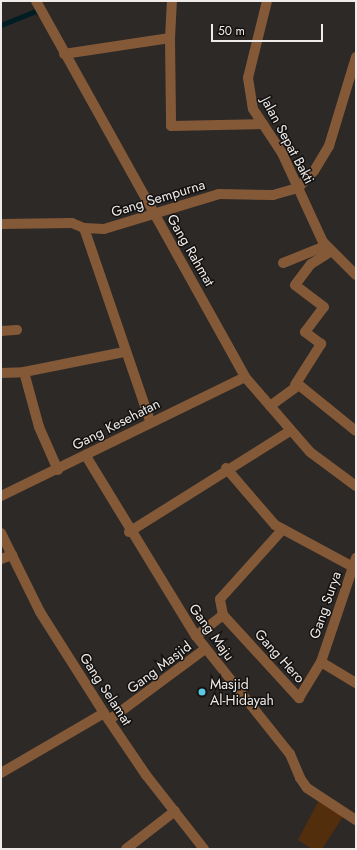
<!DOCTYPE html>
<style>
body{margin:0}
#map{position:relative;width:357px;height:850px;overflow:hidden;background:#2d2926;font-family:Jost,sans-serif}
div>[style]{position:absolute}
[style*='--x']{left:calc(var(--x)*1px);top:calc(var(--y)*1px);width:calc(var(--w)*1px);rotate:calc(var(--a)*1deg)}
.green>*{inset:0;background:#532e0d}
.stream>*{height:4.5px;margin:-2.25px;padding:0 2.25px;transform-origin:2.25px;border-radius:2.25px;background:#001c24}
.street>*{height:10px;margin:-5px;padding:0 5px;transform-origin:5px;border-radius:5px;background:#845938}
.dots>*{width:11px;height:11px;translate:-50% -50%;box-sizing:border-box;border:2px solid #141211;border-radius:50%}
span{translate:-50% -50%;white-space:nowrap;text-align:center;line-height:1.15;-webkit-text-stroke:3px #141211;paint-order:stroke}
.street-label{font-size:14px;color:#eeebe9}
.poi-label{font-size:14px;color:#eeebe9}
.left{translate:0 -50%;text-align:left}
.frame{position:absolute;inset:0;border:2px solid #eeebe9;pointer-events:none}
.scale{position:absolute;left:211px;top:24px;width:112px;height:18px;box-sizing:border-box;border:2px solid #eeebe9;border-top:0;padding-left:5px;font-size:12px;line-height:14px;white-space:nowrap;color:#eeebe9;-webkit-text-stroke:3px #141211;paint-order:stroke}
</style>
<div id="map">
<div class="green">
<i style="clip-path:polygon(319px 800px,344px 815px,322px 849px,312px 849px,298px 840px)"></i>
</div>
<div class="stream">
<i style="--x:1;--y:25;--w:40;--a:-22"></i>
<i style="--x:38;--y:10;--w:3;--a:72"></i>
</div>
<div class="street">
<i style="--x:36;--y:1;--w:430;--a:60.9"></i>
<i style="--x:245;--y:377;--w:99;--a:49.1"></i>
<i style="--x:310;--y:452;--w:57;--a:36.5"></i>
<i style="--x:267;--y:1;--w:79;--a:103.9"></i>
<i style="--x:248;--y:78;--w:31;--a:81"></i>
<i style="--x:253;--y:109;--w:53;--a:56.6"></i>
<i style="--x:282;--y:153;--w:98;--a:65.3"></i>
<i style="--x:323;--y:242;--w:47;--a:45"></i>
<i style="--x:170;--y:38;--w:88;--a:89.3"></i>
<i style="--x:171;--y:126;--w:92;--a:-1.2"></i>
<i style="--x:64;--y:54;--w:107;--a:-8.6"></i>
<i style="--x:170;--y:38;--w:37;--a:-87"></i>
<i style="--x:1;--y:224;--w:71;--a:-0.8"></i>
<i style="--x:72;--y:223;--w:13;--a:23"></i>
<i style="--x:84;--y:228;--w:20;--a:3"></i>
<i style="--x:104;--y:229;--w:120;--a:-16.9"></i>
<i style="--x:219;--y:194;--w:54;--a:1.1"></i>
<i style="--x:273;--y:195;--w:26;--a:-16"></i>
<i style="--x:298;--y:188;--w:23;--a:-47"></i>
<i style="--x:314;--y:171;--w:29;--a:-59"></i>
<i style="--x:329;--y:146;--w:93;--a:-73.1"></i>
<i style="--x:84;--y:228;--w:204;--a:71.1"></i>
<i style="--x:283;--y:263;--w:45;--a:-22"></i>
<i style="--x:1;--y:331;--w:16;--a:-4"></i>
<i style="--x:24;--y:372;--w:57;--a:74.7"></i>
<i style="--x:39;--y:427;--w:47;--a:66.2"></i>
<i style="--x:1;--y:373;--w:23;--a:-2"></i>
<i style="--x:24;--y:372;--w:102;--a:-11.3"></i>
<i style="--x:295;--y:385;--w:49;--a:-57.6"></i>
<i style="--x:321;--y:344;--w:20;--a:-143"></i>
<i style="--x:305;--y:332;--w:31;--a:-53"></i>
<i style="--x:324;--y:307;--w:36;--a:-143"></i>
<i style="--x:295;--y:285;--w:26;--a:-53"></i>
<i style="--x:311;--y:264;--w:22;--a:-32"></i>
<i style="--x:270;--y:406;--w:36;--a:-36"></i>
<i style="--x:299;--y:385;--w:73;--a:38.9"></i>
<i style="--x:86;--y:456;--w:211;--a:58.6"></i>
<i style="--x:196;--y:636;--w:151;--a:51.5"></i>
<i style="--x:290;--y:754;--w:26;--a:67"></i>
<i style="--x:300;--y:778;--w:12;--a:55"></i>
<i style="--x:307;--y:788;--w:59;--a:33.1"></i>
<i style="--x:226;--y:468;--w:75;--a:49.3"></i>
<i style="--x:275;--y:525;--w:89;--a:28.3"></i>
<i style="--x:1;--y:496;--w:271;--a:-26"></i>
<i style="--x:129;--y:532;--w:190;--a:-32.1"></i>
<i style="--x:1;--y:533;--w:88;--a:63.7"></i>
<i style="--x:40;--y:612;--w:120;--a:57.6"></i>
<i style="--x:104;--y:713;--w:75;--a:55.9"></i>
<i style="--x:146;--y:775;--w:94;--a:51.9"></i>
<i style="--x:1;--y:559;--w:12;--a:-20"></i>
<i style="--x:223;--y:615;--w:16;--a:-101"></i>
<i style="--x:220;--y:599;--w:94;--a:-48"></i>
<i style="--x:196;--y:636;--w:34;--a:-38"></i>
<i style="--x:223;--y:615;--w:113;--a:47.5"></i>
<i style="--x:299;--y:698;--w:42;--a:-58.6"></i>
<i style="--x:321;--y:662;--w:110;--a:-71.4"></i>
<i style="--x:321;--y:662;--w:41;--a:31"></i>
<i style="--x:109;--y:720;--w:119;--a:-36.5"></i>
<i style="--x:1;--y:773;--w:119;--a:-30.2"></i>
<i style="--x:126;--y:849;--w:62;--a:-37.8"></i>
</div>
<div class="dots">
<i style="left:202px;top:692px;background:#59c8e5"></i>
</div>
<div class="street-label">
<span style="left:288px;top:140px;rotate:62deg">Jalan Sepat Bakti</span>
<span style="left:158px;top:198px;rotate:-17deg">Gang Sempurna</span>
<span style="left:191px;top:250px;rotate:60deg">Gang Rahmat</span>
<span style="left:116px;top:424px;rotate:-27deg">Gang Kesehatan</span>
<span style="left:325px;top:605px;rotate:-71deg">Gang Surya</span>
<span style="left:212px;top:632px;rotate:54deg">Gang Maju</span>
<span style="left:280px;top:656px;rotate:48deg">Gang Hero</span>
<span style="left:159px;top:667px;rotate:-37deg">Gang Masjid</span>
<span style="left:106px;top:689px;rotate:57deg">Gang Selamat</span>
</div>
<div class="poi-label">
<span class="left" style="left:210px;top:692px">Masjid<br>Al-Hidayah</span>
</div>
<div class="frame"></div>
<div class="scale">50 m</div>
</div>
